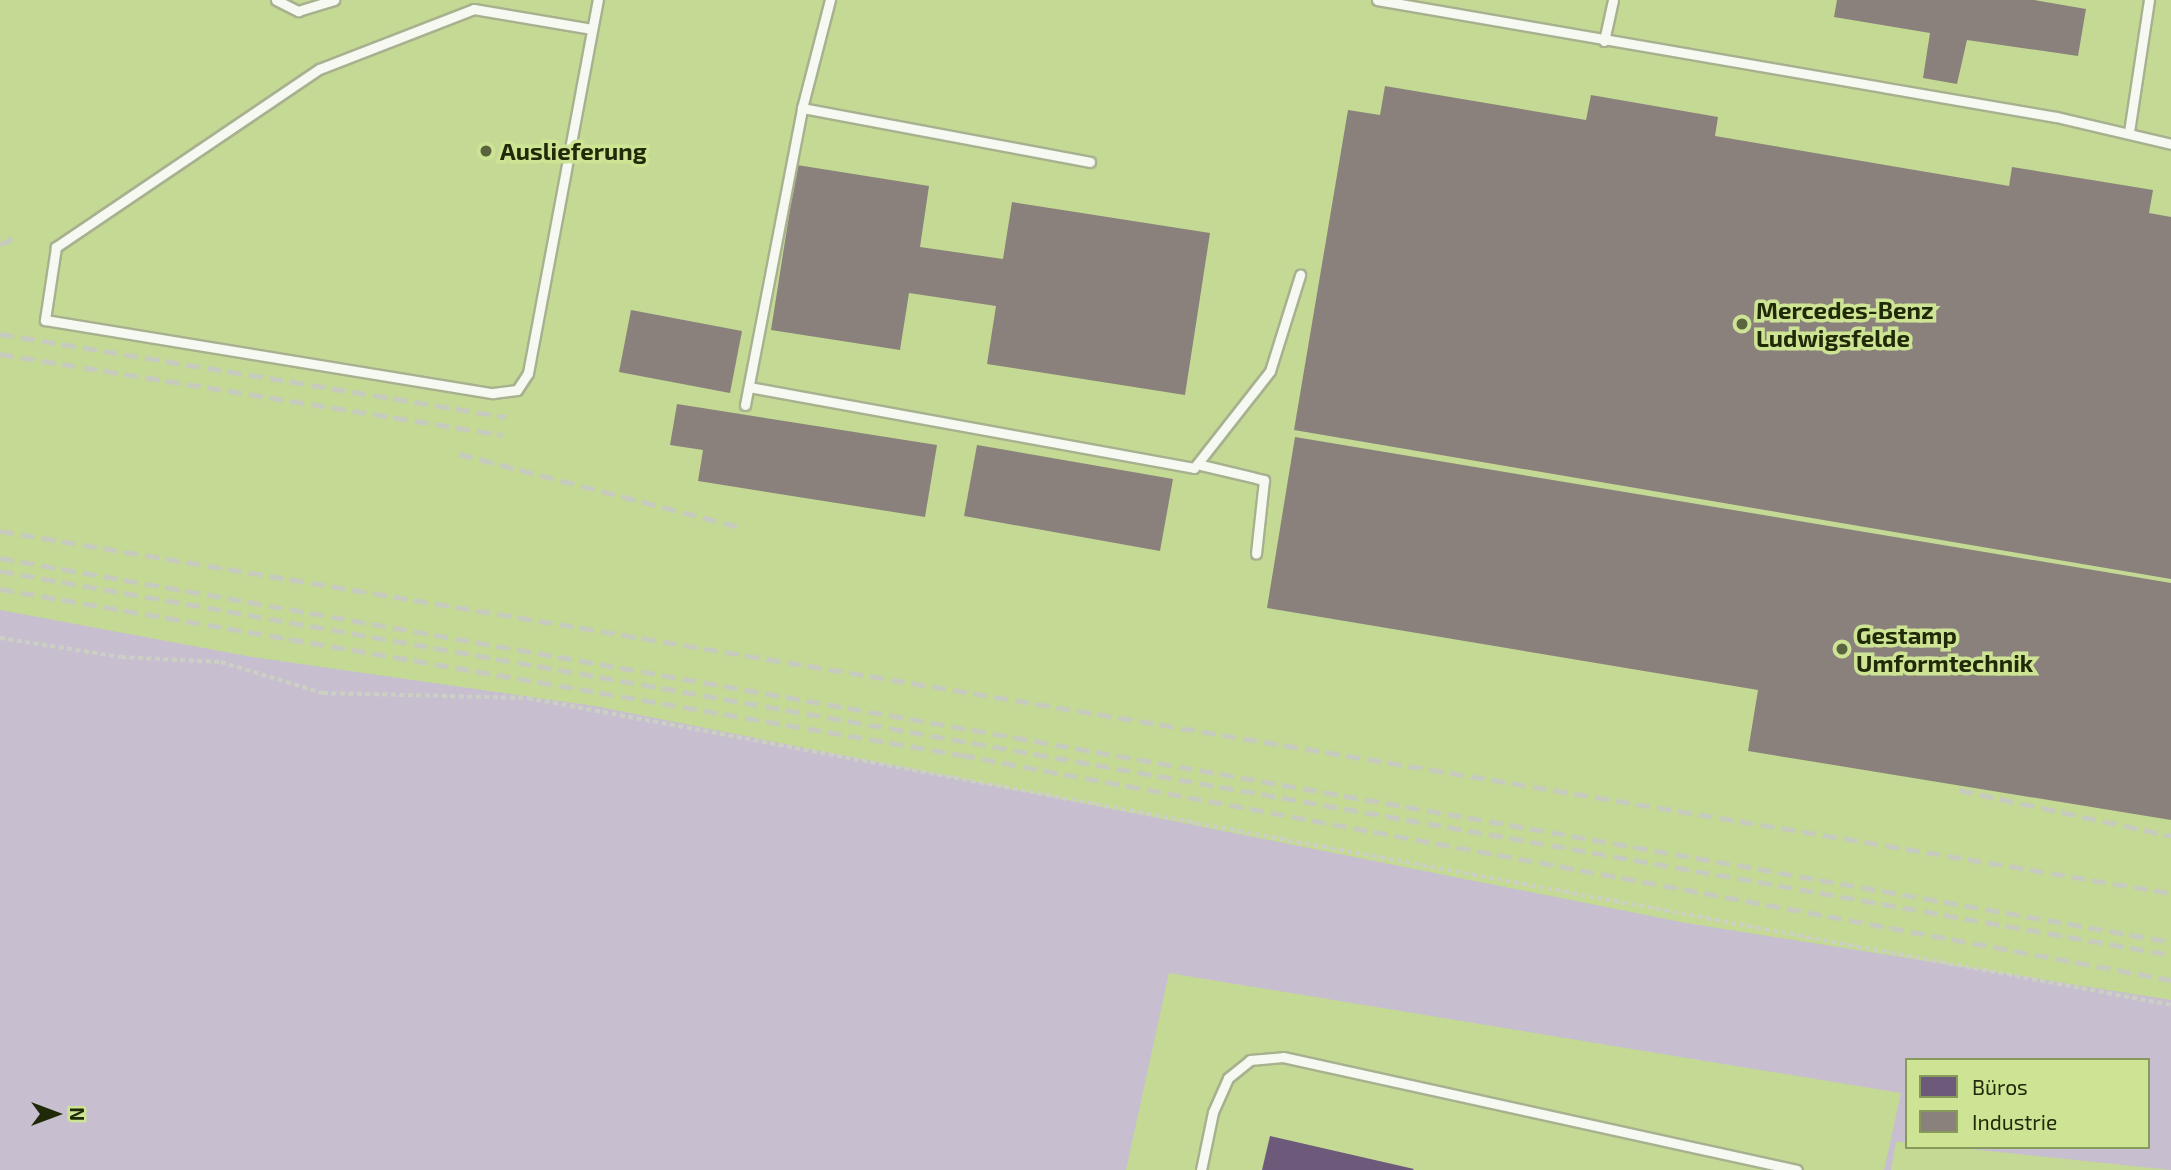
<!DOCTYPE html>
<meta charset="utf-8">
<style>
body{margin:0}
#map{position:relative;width:2171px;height:1170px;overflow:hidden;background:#c5d2a6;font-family:"Exo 2",sans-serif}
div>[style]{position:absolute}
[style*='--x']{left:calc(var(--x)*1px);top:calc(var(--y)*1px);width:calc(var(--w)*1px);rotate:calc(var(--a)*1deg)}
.built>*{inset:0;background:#c4d994}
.green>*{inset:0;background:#c7bfd0}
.offices>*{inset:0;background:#6d597a}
.industry>*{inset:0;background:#8a817c}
.path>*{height:3.5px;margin-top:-1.75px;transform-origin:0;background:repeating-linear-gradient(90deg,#ccd0c2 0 5px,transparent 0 8.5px)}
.roads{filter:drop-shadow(2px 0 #a8b18f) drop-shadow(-2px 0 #a8b18f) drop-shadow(0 2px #a8b18f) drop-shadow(0 -2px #a8b18f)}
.service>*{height:9px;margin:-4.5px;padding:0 4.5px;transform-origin:4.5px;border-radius:4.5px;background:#f6f8f2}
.rail>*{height:5px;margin-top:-2.5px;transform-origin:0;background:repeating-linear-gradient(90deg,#c7cbbd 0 14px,transparent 0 21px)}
.dots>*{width:19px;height:19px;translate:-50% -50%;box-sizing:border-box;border:4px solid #cde494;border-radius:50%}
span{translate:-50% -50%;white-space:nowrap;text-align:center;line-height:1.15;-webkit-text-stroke:7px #cde494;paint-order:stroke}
.poi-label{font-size:24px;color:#202908;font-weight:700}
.left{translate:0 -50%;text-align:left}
.legend{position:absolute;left:1905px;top:1058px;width:245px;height:91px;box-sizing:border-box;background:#cde494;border:2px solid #88995c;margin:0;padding:9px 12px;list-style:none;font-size:21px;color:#202908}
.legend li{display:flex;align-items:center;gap:14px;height:35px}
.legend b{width:35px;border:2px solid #88995c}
.north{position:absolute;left:21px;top:1079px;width:70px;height:70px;-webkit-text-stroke:5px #cde494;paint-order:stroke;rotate:90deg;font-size:19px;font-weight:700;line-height:28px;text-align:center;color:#202908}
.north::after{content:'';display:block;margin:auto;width:24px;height:32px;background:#202908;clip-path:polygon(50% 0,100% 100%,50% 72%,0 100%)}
</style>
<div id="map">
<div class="built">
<i style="clip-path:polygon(0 0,2171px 0,2171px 1000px,1686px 923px,594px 706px,252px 657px,0 610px)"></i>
<i style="clip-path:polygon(1169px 973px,1907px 1094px,1907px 1147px,2148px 1147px,2171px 1131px,2171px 1170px,0 1170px)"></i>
</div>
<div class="green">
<i style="clip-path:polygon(0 610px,252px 657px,594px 706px,1686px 923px,2171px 1000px,2171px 1170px,1951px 1147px,2148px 1147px,2148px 1060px,1907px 1060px,1907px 1142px,1896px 1142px,1891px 1170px,1884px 1170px,1901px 1093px,1169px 973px,1126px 1170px,0 1170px)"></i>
</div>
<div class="offices">
<i style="clip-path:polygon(1270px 1136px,1414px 1169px,1413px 1170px,1262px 1170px)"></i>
</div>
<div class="industry">
<i style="clip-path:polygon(1837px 0,2034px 0,2086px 9px,2078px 56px,1967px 40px,1957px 84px,1923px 78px,1930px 33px,1834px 17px)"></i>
<i style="clip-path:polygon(1385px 86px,1586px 120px,1591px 95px,1718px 117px,1715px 136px,2009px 186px,2012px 167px,2153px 190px,2149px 213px,2171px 217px,2171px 579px,1294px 430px,1348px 110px,1380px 115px)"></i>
<i style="clip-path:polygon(797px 165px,929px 186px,920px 247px,1003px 259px,1012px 202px,1210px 233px,1185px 395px,987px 364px,996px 306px,909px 293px,900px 350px,771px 330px)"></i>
<i style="clip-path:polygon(631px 310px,742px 331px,730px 393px,619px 372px)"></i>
<i style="clip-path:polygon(677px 404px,937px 445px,925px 517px,698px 481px,703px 450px,670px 445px)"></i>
<i style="clip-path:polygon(1295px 437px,2171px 583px,2171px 820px,1748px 751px,1758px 690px,1267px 608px)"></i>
<i style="clip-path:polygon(977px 445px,1173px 479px,1160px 551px,964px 516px)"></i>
</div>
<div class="path">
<i style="--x:0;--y:638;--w:122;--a:8.9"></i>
<i style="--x:121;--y:657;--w:100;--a:2.9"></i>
<i style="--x:221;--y:662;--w:107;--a:16.9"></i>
<i style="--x:323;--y:693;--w:205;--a:1.4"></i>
<i style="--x:528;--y:698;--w:1671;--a:10.58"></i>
</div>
<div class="roads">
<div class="service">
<i style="--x:276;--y:0;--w:25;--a:27"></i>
<i style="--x:298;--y:11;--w:38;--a:-17"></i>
<i style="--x:1377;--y:0;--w:689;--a:9.78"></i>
<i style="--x:2056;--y:117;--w:118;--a:13.2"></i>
<i style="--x:592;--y:29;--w:120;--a:-170.4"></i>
<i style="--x:474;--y:9;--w:166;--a:158.8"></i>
<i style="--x:319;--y:69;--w:318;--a:145.9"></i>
<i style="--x:56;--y:247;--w:74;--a:98.6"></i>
<i style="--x:45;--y:320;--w:454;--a:9.3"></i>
<i style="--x:493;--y:393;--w:24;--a:-7"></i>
<i style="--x:517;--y:390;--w:20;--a:-57"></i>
<i style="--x:528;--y:373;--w:380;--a:-79.4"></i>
<i style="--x:1604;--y:41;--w:42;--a:-77.6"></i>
<i style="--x:802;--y:108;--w:293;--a:10.6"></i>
<i style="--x:2129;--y:132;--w:134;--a:-81.4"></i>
<i style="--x:749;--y:387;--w:452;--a:10.3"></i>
<i style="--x:1194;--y:468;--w:123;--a:-51.9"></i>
<i style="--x:1270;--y:371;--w:101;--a:-72.6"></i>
<i style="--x:745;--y:405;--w:302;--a:-79.1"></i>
<i style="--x:802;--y:108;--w:112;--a:-75.5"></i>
<i style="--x:1201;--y:465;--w:65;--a:13.4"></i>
<i style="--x:1264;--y:480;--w:74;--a:96.2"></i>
<i style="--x:1201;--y:1170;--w:59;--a:-78.3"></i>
<i style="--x:1213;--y:1112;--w:37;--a:-66"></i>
<i style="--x:1228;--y:1078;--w:28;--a:-39"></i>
<i style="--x:1250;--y:1060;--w:33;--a:-5"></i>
<i style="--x:1283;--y:1057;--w:526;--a:12.4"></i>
</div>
</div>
<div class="rail">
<i style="--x:0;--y:245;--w:19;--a:-28"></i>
<i style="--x:0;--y:334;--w:513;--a:9.32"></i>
<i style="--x:0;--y:354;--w:509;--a:9.15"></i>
<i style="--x:459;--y:454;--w:289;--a:14.6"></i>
<i style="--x:0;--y:531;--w:2201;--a:9.47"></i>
<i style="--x:0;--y:558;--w:2205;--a:10.03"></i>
<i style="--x:0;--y:571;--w:2205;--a:10.03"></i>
<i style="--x:0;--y:589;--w:975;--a:9.8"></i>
<i style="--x:961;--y:755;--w:1231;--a:10.53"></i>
<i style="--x:1959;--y:790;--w:217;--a:12.2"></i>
</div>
<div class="dots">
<i style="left:486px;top:151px;background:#5a643f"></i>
<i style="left:1742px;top:324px;background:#5a643f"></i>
<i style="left:1842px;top:649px;background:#5a643f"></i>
</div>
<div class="poi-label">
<span class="left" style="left:500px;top:151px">Auslieferung</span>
<span class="left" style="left:1756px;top:324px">Mercedes-Benz<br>Ludwigsfelde</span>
<span class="left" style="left:1856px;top:649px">Gestamp<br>Umformtechnik</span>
</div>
<ul class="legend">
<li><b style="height:19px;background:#6d597a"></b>Büros</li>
<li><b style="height:19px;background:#8a817c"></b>Industrie</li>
</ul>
<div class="north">N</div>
</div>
